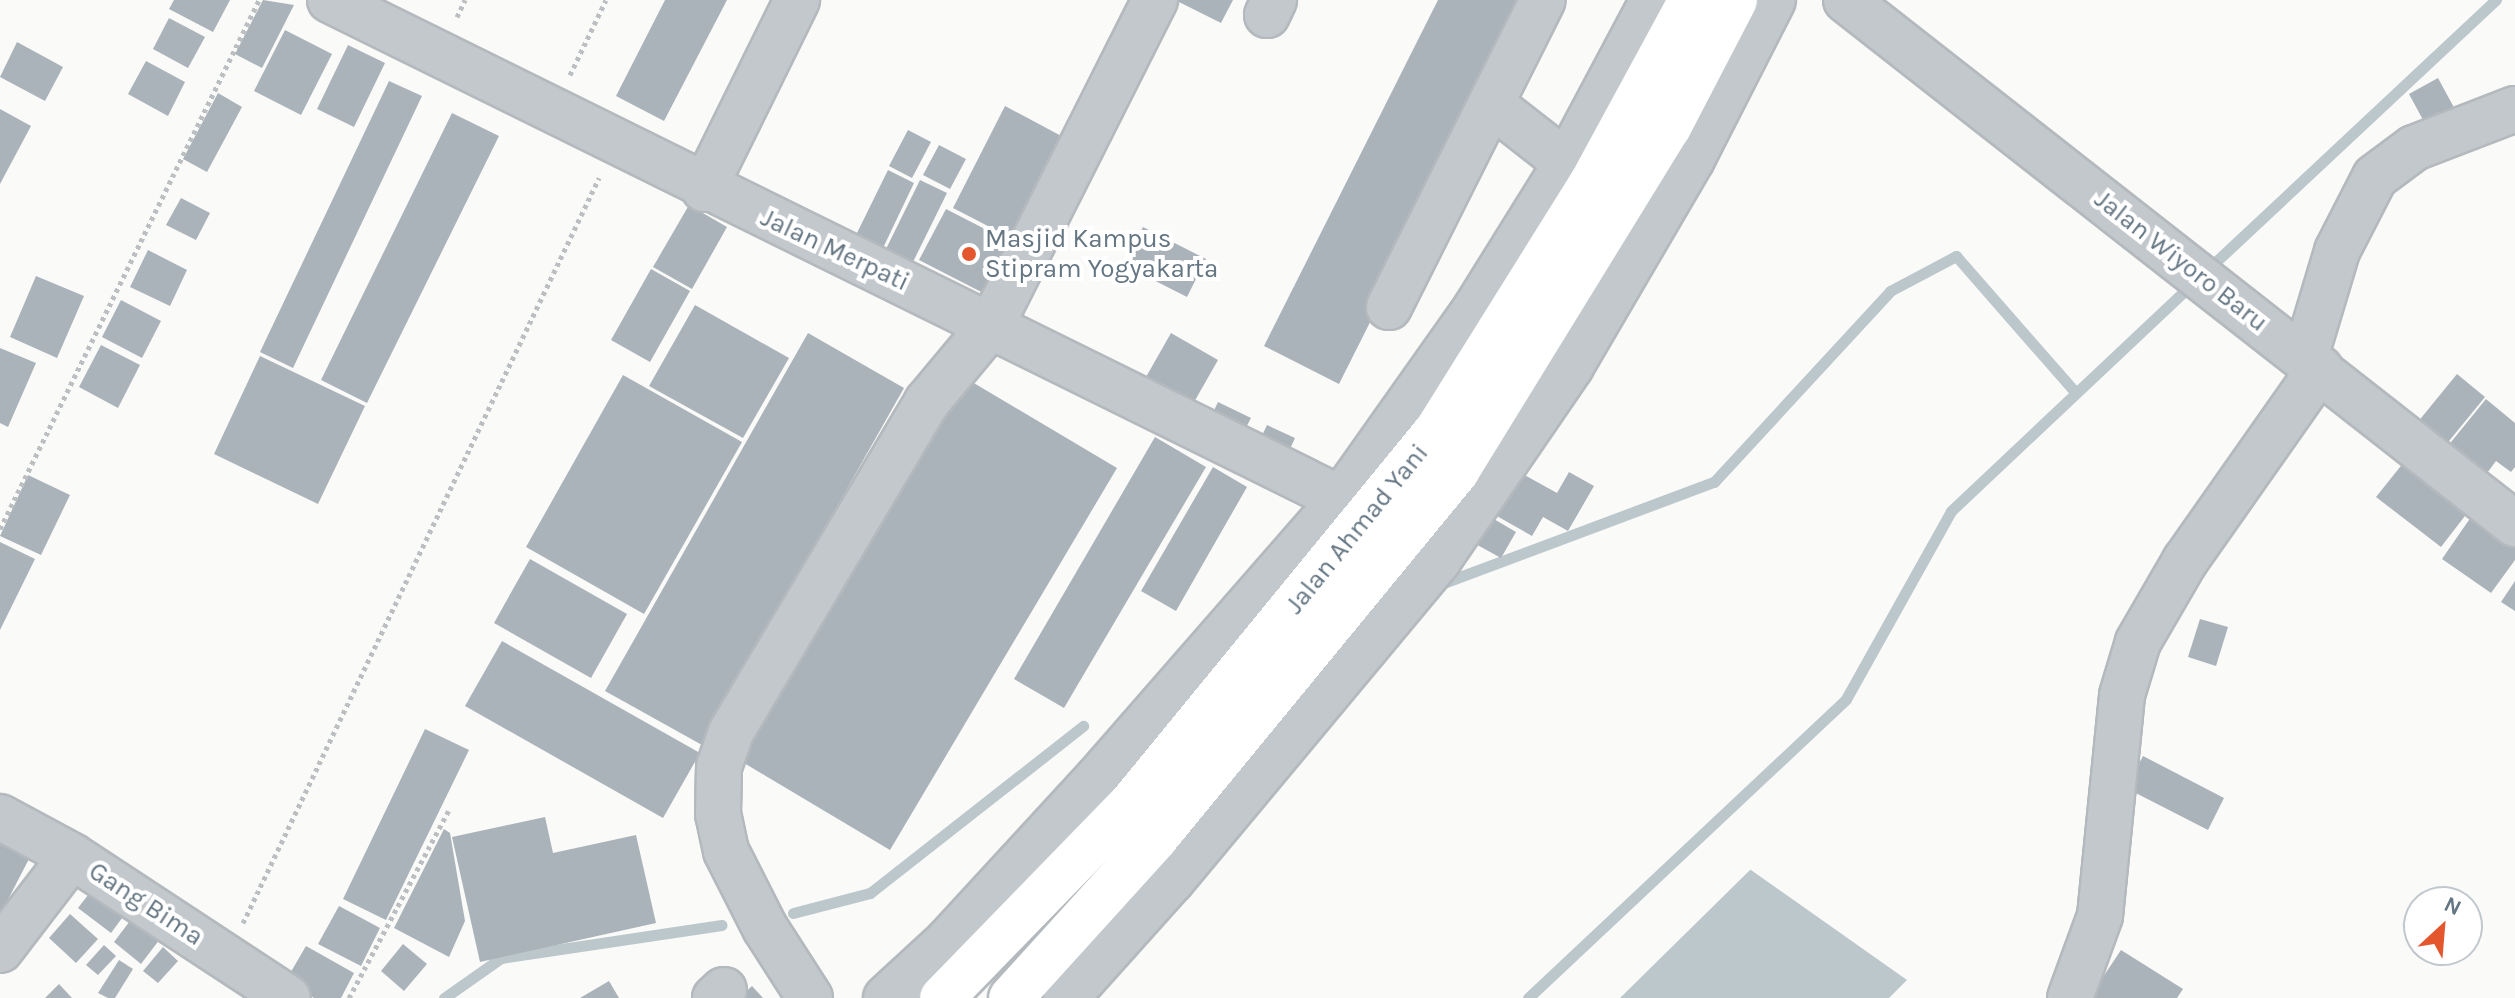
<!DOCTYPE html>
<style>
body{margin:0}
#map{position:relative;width:2515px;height:998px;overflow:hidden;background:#fafaf8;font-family:Karla,sans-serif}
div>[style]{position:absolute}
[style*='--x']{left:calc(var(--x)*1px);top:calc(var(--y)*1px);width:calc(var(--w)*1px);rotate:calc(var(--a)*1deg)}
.water>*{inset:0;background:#bbc7cb}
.stream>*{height:11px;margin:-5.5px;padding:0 5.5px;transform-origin:5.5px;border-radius:5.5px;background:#bbc7cb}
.building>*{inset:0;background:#aab3b9}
.path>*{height:5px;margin-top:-2.5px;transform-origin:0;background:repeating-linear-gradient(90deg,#bbbfc2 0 4px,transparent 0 8px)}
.roads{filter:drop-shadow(2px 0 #b4b9bd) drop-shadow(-2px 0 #b4b9bd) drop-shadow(0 2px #b4b9bd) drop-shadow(0 -2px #b4b9bd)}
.minor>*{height:44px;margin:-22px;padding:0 22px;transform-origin:22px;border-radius:22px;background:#c3c8cc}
.highway>*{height:44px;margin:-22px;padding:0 22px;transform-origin:22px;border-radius:22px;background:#fff}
.dots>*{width:22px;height:22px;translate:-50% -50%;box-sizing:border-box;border:4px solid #fff;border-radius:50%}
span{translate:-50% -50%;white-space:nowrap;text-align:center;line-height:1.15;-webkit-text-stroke:8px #fff;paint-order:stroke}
.poi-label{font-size:26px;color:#657683}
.left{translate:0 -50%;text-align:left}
.street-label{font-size:26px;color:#657683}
.north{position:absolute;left:2403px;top:886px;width:80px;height:80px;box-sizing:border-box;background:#fff;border:2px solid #c1c8cd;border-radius:50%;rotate:26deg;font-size:22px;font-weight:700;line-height:32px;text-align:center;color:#657683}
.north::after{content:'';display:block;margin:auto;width:28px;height:36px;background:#e4572e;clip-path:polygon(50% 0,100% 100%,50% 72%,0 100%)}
</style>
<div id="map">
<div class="water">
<i style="clip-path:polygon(1750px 870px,1751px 870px,1907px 980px,1889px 998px,1620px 998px)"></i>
</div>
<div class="stream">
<i style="--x:2207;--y:270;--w:396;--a:-43.1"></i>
<i style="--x:1438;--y:585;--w:295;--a:-20.5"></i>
<i style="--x:1714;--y:482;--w:260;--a:-47.3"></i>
<i style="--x:1890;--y:291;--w:75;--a:-27.9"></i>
<i style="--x:1956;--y:256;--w:182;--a:48.8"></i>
<i style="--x:793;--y:913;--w:80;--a:-14.6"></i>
<i style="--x:870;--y:893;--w:271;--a:-38.1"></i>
<i style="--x:444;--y:998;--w:70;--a:-35.1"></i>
<i style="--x:501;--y:958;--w:223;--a:-8.5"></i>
<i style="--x:1528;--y:998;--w:436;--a:-43.2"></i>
<i style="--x:1846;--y:699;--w:215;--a:-60.8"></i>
<i style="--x:1951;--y:511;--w:334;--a:-43.3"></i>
</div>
<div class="building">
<i style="clip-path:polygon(174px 0,230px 0,213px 32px,169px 9px)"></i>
<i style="clip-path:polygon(263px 0,294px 5px,262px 68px,235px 54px)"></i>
<i style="clip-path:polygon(665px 0,727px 0,664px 121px,616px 96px)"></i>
<i style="clip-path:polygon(1175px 0,1233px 0,1221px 23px)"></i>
<i style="clip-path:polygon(1438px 0,1532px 0,1339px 384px,1264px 346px)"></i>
<i style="clip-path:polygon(169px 18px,205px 37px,188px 68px,153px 49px)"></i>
<i style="clip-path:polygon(285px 30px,332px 54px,301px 115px,254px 91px)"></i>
<i style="clip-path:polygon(17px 42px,63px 67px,45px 101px,0 77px)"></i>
<i style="clip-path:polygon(348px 45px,385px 63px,354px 127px,317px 109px)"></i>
<i style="clip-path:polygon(146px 61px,185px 82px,168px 116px,128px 94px)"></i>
<i style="clip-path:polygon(2438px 78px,2458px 115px,2429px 131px,2409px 94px)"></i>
<i style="clip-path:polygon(389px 81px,422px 96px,293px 368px,260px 352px)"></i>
<i style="clip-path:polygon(218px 93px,242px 107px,207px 172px,183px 159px)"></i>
<i style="clip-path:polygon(1005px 106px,1065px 138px,1013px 239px,953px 208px)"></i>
<i style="clip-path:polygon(0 109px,31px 126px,0 184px)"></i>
<i style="clip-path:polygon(452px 113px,499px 136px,367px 403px,321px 380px)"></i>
<i style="clip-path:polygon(908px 130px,931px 142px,912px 178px,889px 166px)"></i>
<i style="clip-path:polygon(939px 145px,966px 159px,950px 189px,923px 175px)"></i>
<i style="clip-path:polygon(888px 170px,914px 183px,883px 248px,856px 235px)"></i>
<i style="clip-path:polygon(920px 180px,947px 193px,910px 268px,883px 255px)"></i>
<i style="clip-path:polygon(181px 198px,210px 213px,196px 240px,166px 225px)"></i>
<i style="clip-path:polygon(689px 205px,727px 227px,692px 289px,653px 267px)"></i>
<i style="clip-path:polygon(946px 209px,1020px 247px,993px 298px,919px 260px)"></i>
<i style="clip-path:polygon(1143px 227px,1206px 259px,1187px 297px,1124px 265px)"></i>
<i style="clip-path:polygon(148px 250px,187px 270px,170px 306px,130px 287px)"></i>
<i style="clip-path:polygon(651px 269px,690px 291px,650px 362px,611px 340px)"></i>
<i style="clip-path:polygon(36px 276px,84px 296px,57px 358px,10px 337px)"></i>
<i style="clip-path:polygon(121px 300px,161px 321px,142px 358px,102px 337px)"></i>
<i style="clip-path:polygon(695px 305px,789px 358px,743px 438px,649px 386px)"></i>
<i style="clip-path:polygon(808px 333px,904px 388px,702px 745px,605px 691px)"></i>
<i style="clip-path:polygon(1171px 333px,1218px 360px,1193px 404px,1146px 377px)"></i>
<i style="clip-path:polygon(101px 345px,140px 365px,118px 408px,79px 387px)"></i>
<i style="clip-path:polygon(0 348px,36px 363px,8px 427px,0 423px)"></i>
<i style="clip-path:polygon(260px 356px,365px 406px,318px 504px,214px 454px)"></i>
<i style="clip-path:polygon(2457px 374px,2485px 397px,2445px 446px,2417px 423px)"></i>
<i style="clip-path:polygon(623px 375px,742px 442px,644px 614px,526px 547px)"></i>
<i style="clip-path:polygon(967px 379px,1117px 468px,890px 850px,739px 760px)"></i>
<i style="clip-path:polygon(2486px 399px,2515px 423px,2515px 467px,2511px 472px,2496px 461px,2484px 477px,2447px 447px)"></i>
<i style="clip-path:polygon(1218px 402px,1251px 418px,1240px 439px,1208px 423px)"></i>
<i style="clip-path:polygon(1267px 425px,1295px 438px,1285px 460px,1257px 446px)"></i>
<i style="clip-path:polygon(1155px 437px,1206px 467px,1064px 708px,1014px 679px)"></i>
<i style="clip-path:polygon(2404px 462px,2468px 512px,2441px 547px,2376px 497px)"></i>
<i style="clip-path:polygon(1213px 467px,1247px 487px,1176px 611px,1141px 591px)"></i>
<i style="clip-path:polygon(1512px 468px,1557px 493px,1569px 472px,1594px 486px,1568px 531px,1543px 517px,1532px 536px,1488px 511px)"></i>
<i style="clip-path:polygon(28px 475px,70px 495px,41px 555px,0 536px)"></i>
<i style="clip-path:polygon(1487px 515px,1516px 532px,1501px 558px,1472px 542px)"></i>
<i style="clip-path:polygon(2471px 517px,2515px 548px,2515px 560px,2491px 593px,2442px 559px)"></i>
<i style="clip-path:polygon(0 542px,35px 559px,0 630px)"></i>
<i style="clip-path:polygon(530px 559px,627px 614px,591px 678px,494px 623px)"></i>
<i style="clip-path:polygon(2515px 581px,2515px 611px,2501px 602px)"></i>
<i style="clip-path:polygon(2200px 619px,2228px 627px,2216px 666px,2188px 657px)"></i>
<i style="clip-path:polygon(502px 641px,700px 753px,663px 818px,465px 706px)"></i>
<i style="clip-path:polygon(425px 729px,469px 750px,386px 920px,343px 899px)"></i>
<i style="clip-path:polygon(2143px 756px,2224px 798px,2208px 830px,2126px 788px)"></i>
<i style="clip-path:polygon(545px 817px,553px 853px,636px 835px,656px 923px,480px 962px,452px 837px)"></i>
<i style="clip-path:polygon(444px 829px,450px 833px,465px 921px,449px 957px,394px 928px)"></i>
<i style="clip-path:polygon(0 843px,29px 859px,0 915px)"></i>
<i style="clip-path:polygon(95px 886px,128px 910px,111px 933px,78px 908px)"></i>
<i style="clip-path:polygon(339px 906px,380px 928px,361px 966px,318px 944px)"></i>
<i style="clip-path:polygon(136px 913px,163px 935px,141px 964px,114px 942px)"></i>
<i style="clip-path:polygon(70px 914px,98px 939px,76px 963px,49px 938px)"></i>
<i style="clip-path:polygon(403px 944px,427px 964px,404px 991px,381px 971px)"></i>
<i style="clip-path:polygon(104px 945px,116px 956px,98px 975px,86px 965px)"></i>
<i style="clip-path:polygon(306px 946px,354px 973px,341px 998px,314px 998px,285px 982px)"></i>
<i style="clip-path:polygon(163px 947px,178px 961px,158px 983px,143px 971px)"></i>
<i style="clip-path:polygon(2121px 950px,2183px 989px,2177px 998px,2089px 998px)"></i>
<i style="clip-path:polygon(119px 960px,133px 969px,115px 998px,108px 998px,98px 993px)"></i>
<i style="clip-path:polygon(609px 981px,619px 998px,580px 998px)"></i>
<i style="clip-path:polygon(59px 984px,72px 998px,45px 998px)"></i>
<i style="clip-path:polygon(752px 986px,763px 998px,739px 998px)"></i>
</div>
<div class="path">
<i style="--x:457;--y:17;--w:19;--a:-65"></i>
<i style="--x:570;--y:75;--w:83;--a:-64.4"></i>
<i style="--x:0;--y:529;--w:589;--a:-63.91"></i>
<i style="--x:243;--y:923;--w:826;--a:-64.46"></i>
<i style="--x:349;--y:998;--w:213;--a:-62"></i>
</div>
<div class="roads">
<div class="minor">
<i style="--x:330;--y:0;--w:1127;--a:26.27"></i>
<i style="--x:1846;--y:0;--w:850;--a:38.07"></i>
<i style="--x:1267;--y:15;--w:17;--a:-65"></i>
<i style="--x:1491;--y:104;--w:122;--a:38"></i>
<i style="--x:704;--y:189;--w:211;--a:-63.8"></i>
<i style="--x:1389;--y:307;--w:343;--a:-63.4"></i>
<i style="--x:2305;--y:358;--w:112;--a:-73.3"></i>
<i style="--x:2337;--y:251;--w:83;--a:-62.8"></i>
<i style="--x:2375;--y:177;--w:49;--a:-36.6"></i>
<i style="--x:2414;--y:148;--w:108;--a:-21.1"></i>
<i style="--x:0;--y:817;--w:82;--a:28.4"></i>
<i style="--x:72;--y:856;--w:258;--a:33.3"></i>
<i style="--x:0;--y:950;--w:118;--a:-52.5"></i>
<i style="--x:715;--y:998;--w:12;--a:-42"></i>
<i style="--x:810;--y:998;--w:83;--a:-122.7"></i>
<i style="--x:765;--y:928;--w:86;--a:-116.9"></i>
<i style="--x:726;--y:851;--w:38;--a:-102"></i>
<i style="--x:718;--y:814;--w:47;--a:-88.8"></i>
<i style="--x:719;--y:767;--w:37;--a:-71"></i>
<i style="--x:731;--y:732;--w:384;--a:-59.3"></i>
<i style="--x:927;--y:402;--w:102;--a:-50.2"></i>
<i style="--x:992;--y:324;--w:363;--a:-63.3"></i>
<i style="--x:886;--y:998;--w:83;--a:-42.6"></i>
<i style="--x:947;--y:942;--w:223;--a:-47.4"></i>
<i style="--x:1098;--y:778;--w:370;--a:-48.9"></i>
<i style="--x:1341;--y:499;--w:234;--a:-54.7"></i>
<i style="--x:1476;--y:308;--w:172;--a:-58.1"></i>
<i style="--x:1567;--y:162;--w:183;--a:-62"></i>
<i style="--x:1066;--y:998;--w:159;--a:-48.1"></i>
<i style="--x:1172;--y:880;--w:418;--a:-50.2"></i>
<i style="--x:1439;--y:559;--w:234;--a:-55.6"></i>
<i style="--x:1571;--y:366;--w:240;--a:-59.7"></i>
<i style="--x:1692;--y:159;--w:178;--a:-63"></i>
<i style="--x:2070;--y:998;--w:87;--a:-69.9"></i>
<i style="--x:2100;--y:916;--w:222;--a:-84.3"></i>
<i style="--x:2122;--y:695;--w:55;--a:-73.2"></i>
<i style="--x:2138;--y:642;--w:94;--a:-59.9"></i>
<i style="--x:2185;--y:561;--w:235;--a:-54.9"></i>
</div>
<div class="highway">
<i style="--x:942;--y:998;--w:269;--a:-45.8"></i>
<i style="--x:1130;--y:805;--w:485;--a:-50.7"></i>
<i style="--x:1437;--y:430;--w:290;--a:-58"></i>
<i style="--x:1591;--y:184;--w:209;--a:-61.5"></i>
<i style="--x:1011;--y:998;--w:215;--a:-47.8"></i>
<i style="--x:1155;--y:839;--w:476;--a:-50.6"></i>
<i style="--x:1457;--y:471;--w:404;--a:-58.4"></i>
<i style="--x:1669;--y:127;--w:143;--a:-62.5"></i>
</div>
</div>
<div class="dots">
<i style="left:969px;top:254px;background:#e4572e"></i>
</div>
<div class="poi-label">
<span class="left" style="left:985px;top:254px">Masjid Kampus<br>Stipram Yogyakarta</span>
</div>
<div class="street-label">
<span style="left:835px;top:250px;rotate:25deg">Jalan Merpati</span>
<span style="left:2181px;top:261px;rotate:38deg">Jalan Wiyoro Baru</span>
<span style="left:1357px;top:529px;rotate:-51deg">Jalan Ahmad Yani</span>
<span style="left:146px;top:904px;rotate:33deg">Gang Bima</span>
</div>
<div class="north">N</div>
</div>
